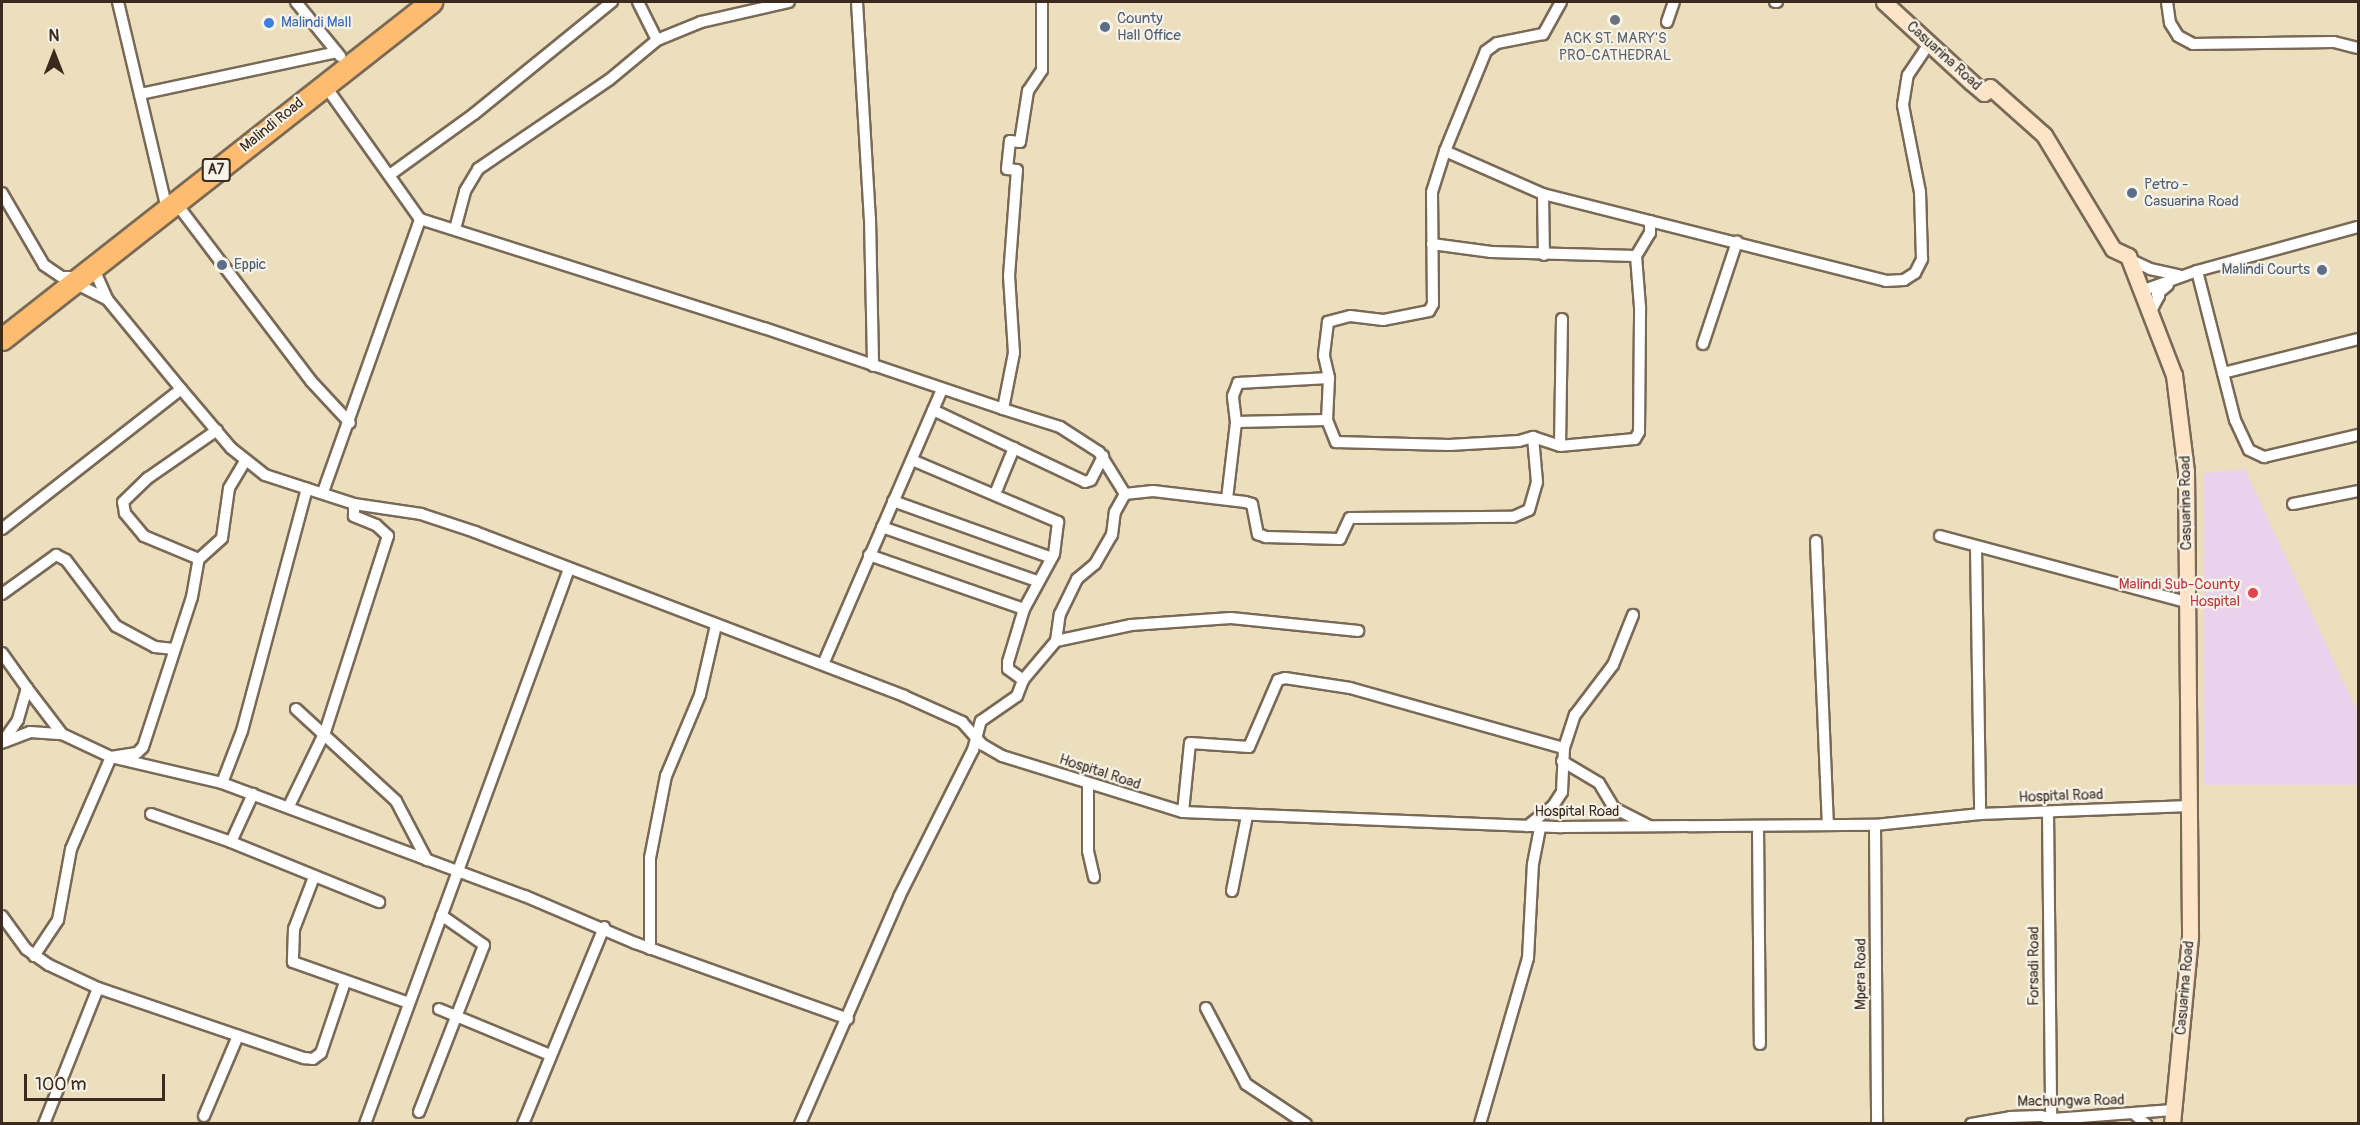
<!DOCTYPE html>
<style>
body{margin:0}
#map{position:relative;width:2360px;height:1125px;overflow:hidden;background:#ecdfbd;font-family:Pangolin,sans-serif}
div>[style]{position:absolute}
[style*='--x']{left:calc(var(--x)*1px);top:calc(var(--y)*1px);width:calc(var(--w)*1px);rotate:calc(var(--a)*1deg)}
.built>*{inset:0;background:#ead1ec}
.roads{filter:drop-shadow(2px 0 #796956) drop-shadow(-2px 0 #796956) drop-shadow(0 2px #796956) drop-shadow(0 -2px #796956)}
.street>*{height:10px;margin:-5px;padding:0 5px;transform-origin:5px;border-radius:5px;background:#fff}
.secondary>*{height:15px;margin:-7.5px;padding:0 7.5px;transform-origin:7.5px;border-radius:7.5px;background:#fee4c6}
.highway>*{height:21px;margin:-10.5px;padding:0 10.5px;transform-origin:10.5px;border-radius:10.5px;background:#fdbc70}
.dots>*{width:16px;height:16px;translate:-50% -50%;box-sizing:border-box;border:3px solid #f7f3e8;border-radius:50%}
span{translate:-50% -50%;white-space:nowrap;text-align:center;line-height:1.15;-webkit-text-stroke:4.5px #f7f3e8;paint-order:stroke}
.shield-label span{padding:2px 4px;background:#f7f3e8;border:2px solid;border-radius:4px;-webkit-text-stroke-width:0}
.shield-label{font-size:14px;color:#3b2a1e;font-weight:700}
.service-label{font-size:15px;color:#4e5e75}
.left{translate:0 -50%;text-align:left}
.right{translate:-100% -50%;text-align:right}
.shop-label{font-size:15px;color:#366cbe}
.worship-label{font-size:15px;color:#5b616d}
.street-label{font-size:15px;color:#3b2a1e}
.health-label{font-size:15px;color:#be3a42}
.frame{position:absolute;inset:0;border:3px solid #3b2a1e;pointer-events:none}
.north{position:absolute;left:24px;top:24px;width:60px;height:60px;-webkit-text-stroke:4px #f7f3e8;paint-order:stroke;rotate:0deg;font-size:16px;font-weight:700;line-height:24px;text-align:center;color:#3b2a1e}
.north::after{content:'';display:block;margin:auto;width:21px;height:27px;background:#3b2a1e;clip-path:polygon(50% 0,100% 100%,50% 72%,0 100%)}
.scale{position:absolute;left:24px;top:1074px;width:141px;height:27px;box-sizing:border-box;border:3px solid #3b2a1e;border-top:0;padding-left:8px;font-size:18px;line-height:21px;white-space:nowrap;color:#3b2a1e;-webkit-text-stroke:4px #f7f3e8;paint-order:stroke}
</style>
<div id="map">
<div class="built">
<i style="clip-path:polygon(2245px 469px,2358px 713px,2358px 785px,2204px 785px,2204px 473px)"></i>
</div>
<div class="roads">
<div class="street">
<i style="--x:118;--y:2;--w:214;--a:76.7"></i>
<i style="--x:296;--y:2;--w:70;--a:50.8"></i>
<i style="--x:638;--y:2;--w:42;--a:63.4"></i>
<i style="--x:857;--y:2;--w:217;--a:86.6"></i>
<i style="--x:870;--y:219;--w:147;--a:88.8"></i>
<i style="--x:1561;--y:2;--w:37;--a:119"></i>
<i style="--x:1543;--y:34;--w:47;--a:168.9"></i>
<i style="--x:1497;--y:43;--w:14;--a:144"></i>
<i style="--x:1486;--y:51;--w:108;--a:112.3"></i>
<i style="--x:1445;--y:151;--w:107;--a:23.7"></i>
<i style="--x:1543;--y:194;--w:354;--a:14.2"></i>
<i style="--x:1886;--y:281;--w:18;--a:-3"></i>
<i style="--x:1904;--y:280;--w:13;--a:-32"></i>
<i style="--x:1915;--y:273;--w:16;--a:-63"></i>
<i style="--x:1922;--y:259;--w:67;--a:-91.7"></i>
<i style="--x:1920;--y:192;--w:89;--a:-101.1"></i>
<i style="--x:1903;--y:105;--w:30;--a:-81"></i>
<i style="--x:1908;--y:75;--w:37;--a:-56"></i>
<i style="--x:1775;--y:2;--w:2;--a:0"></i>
<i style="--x:2167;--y:2;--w:21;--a:82"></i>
<i style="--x:2170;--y:23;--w:15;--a:58"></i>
<i style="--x:2178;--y:36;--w:17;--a:28"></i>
<i style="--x:2193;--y:44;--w:141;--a:-0.8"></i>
<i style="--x:2334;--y:42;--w:25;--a:14"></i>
<i style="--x:1667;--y:22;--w:21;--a:-71"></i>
<i style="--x:324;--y:84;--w:166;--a:54.6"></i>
<i style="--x:420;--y:219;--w:361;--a:17.6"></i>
<i style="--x:764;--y:328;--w:252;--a:18.7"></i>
<i style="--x:1003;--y:409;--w:57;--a:-78.9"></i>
<i style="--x:1014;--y:353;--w:77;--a:-93.7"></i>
<i style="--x:1009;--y:276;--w:106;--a:-85.7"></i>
<i style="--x:1017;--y:170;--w:10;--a:-174"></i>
<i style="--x:1007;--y:169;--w:28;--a:-84"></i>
<i style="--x:1010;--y:141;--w:10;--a:6"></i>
<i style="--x:1020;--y:142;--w:52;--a:-81.1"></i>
<i style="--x:1028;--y:91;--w:25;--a:-56"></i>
<i style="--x:1042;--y:70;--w:68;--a:-90"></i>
<i style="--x:140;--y:94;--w:201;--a:-12"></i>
<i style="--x:1445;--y:151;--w:43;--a:107.6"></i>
<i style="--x:1432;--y:192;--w:112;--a:89.5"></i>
<i style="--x:1433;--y:304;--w:8;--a:120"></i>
<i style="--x:1429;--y:311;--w:47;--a:168.9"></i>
<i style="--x:1383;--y:320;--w:33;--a:-173"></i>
<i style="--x:1350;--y:316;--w:23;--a:165"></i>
<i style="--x:1328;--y:322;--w:34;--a:97"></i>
<i style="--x:1324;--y:356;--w:23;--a:77"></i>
<i style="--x:1329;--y:378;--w:42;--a:92.7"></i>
<i style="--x:1327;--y:420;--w:24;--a:68"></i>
<i style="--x:1336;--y:442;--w:113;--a:1.5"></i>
<i style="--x:1449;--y:445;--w:70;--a:-3.3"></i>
<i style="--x:1519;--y:441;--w:15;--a:-16"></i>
<i style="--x:1533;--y:437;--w:28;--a:18"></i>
<i style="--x:1560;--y:446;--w:75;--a:-5.3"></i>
<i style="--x:1635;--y:439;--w:8;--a:-60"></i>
<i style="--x:1639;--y:432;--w:125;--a:-89.5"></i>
<i style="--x:1640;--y:307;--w:51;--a:-94.5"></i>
<i style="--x:391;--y:174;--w:102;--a:-35.9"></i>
<i style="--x:474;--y:114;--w:178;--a:-39.1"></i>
<i style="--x:2;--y:193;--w:83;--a:59.7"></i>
<i style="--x:44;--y:265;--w:22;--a:34"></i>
<i style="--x:62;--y:277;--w:14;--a:0"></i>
<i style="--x:1543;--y:194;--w:61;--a:89.1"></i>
<i style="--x:176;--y:203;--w:223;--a:52.8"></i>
<i style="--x:311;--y:381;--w:57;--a:47.1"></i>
<i style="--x:455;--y:229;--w:39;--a:-75"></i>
<i style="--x:465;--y:191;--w:26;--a:-59"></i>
<i style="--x:478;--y:169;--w:158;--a:-34.2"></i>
<i style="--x:609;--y:80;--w:62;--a:-39.8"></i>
<i style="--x:657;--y:40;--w:48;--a:-22.2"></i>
<i style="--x:701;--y:22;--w:90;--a:-12.8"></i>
<i style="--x:1432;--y:244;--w:60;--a:7.7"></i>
<i style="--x:1491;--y:252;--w:145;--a:1.6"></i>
<i style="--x:1636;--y:256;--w:27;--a:-59"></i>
<i style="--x:1650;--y:233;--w:12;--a:-90"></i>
<i style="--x:2129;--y:259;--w:23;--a:25"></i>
<i style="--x:2150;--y:269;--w:29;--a:12"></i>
<i style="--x:93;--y:267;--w:35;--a:66"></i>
<i style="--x:107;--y:299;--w:117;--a:50.6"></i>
<i style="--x:181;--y:389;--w:77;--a:49.7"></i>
<i style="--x:231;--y:448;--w:43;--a:38.5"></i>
<i style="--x:265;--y:475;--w:94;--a:18"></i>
<i style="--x:354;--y:504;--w:68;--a:8.5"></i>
<i style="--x:421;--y:514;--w:57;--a:18.4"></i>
<i style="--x:475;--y:532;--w:459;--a:20.9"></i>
<i style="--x:904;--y:696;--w:64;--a:24.1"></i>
<i style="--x:962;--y:722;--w:31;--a:48"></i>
<i style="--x:983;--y:745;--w:22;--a:30"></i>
<i style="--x:1002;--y:756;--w:189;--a:17.2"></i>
<i style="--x:1183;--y:812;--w:379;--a:2.3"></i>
<i style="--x:1562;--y:827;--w:313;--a:-0.4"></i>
<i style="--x:1875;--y:825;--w:106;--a:-6"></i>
<i style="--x:1980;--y:814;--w:210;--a:-2.2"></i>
<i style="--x:2197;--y:271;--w:154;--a:75.7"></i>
<i style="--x:2235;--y:420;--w:33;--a:65"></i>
<i style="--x:2249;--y:450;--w:17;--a:25"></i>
<i style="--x:2264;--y:457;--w:97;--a:-13.2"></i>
<i style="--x:73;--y:282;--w:38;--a:27"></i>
<i style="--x:2144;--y:290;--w:56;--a:-19.7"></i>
<i style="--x:2197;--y:271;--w:167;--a:-15.3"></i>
<i style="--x:2151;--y:311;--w:17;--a:-62"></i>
<i style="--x:2159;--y:296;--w:3;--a:-135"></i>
<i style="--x:2157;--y:294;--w:14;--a:-39"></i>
<i style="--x:1703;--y:344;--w:108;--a:-71.6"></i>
<i style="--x:2223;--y:373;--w:139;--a:-14.1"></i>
<i style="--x:1003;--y:409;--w:60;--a:17.5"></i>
<i style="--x:1060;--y:427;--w:46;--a:32.7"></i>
<i style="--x:1099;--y:452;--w:49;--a:58.2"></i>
<i style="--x:933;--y:410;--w:168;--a:25.3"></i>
<i style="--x:1085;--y:482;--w:6;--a:-18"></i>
<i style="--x:1091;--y:480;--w:27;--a:-63"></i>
<i style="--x:1236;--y:422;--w:91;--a:-1.3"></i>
<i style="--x:1560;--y:446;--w:127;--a:-89.1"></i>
<i style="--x:912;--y:460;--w:159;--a:23"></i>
<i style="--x:1058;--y:522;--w:32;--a:97"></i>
<i style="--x:1054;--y:554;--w:63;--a:118.6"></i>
<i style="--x:1024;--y:609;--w:55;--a:106.8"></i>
<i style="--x:1008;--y:662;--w:7;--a:90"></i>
<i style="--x:1008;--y:669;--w:19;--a:36"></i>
<i style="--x:323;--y:492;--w:290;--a:-70.4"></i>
<i style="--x:995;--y:494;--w:50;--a:-67.6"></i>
<i style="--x:1227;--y:499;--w:78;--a:-83.3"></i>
<i style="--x:1236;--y:422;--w:26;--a:-97"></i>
<i style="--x:1233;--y:396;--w:14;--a:-69"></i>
<i style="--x:1238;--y:383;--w:91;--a:-3.1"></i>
<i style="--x:893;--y:501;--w:166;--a:19.7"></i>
<i style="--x:2293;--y:504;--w:66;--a:-11.3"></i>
<i style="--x:882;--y:527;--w:164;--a:19.2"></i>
<i style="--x:2;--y:529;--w:227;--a:-38"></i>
<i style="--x:1940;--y:536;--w:256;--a:15"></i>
<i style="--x:1816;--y:541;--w:284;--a:87.6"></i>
<i style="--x:1976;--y:547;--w:267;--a:89.1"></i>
<i style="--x:869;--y:555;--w:164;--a:19.2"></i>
<i style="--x:199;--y:559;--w:31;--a:-42"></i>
<i style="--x:222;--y:538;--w:50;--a:-82"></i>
<i style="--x:229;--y:488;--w:31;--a:-59"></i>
<i style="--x:2;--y:594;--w:67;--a:-35.8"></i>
<i style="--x:56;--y:555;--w:11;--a:27"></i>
<i style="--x:66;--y:560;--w:83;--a:52.9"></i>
<i style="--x:116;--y:626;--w:44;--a:28.3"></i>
<i style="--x:155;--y:647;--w:19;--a:6"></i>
<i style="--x:1056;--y:641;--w:77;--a:-12"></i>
<i style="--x:1131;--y:625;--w:100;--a:-4"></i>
<i style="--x:1231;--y:618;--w:128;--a:5.8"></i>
<i style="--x:2;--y:653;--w:43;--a:54.5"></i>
<i style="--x:27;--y:688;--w:33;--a:106"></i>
<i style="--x:18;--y:720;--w:28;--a:125"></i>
<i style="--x:824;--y:662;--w:297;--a:-66.6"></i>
<i style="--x:27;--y:688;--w:58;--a:52.7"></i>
<i style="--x:296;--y:709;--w:136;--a:42.6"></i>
<i style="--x:396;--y:801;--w:67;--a:62.3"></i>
<i style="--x:4;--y:742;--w:28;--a:-21"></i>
<i style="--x:30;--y:732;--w:32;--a:4"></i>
<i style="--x:62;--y:734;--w:54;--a:25.1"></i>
<i style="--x:111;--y:757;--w:114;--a:13.2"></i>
<i style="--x:222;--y:783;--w:323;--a:20.5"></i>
<i style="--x:525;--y:896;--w:120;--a:23.1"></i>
<i style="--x:635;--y:943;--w:226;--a:19.6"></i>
<i style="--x:1564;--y:748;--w:35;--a:-72"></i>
<i style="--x:1575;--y:715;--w:63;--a:-52.8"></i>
<i style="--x:1613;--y:665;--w:54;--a:-68.2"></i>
<i style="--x:1562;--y:761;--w:43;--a:30.7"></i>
<i style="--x:1599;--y:783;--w:29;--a:59"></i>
<i style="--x:1614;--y:808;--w:38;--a:27"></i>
<i style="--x:222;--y:783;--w:56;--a:-69"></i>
<i style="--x:242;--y:731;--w:251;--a:-75"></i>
<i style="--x:1088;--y:784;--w:67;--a:90"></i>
<i style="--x:1088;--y:851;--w:27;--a:77"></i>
<i style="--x:289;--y:806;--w:82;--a:-64.1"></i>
<i style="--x:325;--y:732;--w:206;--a:-72.2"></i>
<i style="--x:388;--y:536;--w:16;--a:-137"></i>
<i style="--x:376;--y:525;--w:24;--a:-158"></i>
<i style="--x:354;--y:516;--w:12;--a:-90"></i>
<i style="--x:1183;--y:812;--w:69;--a:-84.2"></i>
<i style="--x:1190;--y:743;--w:59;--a:3.9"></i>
<i style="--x:1249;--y:747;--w:73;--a:-66.6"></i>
<i style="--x:1278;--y:680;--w:7;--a:-16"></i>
<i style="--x:1285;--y:678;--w:66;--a:8.7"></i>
<i style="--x:1350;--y:688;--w:222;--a:15.7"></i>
<i style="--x:1564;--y:748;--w:44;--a:92.6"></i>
<i style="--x:1562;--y:792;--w:17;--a:123"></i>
<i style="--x:1553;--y:806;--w:33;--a:142"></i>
<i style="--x:2048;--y:812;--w:312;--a:89.4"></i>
<i style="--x:151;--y:814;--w:85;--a:19.3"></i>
<i style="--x:231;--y:842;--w:160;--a:22.1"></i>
<i style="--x:1875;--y:825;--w:299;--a:89.6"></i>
<i style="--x:1758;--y:826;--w:218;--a:89.5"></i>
<i style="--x:231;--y:842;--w:53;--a:-65.4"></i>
<i style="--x:314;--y:877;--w:56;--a:111"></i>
<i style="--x:294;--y:929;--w:33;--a:92"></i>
<i style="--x:293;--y:962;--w:123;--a:19.5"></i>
<i style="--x:1232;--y:891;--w:76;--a:-78.7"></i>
<i style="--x:2;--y:916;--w:41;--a:54"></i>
<i style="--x:26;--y:949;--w:28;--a:35"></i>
<i style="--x:49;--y:965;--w:54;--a:25.1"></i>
<i style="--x:98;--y:988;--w:218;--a:18.8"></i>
<i style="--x:304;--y:1058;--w:9;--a:6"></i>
<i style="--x:313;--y:1059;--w:10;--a:-37"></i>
<i style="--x:321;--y:1053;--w:75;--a:-71.3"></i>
<i style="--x:650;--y:949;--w:91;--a:-90"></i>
<i style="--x:650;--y:858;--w:84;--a:-79"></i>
<i style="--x:666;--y:776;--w:88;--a:-67.2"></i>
<i style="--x:700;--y:695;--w:72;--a:-77.1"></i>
<i style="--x:34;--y:956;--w:43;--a:-56.3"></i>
<i style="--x:58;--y:920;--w:72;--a:-79.6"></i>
<i style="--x:71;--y:849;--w:100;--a:-66.5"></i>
<i style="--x:111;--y:757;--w:26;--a:-9"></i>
<i style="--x:137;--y:753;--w:8;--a:-45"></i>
<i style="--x:143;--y:747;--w:158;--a:-71.9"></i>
<i style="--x:192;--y:597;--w:39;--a:-80"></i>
<i style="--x:199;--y:559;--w:60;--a:-157.3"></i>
<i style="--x:144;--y:536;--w:30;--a:-130"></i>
<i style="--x:125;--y:513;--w:11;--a:-100"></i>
<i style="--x:123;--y:502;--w:35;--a:-44"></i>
<i style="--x:148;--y:478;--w:84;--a:-34.8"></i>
<i style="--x:1206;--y:1008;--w:86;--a:62.2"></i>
<i style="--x:1246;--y:1084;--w:72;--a:33.7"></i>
<i style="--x:439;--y:1009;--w:120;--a:22.5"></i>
<i style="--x:419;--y:1112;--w:179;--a:-68.7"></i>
<i style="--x:484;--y:945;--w:52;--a:-145.1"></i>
<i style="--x:2134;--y:1114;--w:16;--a:40"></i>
<i style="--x:204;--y:1116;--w:87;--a:-67"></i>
<i style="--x:44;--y:1124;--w:146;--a:-68.3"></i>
<i style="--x:365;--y:1124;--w:591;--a:-69.82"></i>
<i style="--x:523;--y:1124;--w:213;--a:-67.6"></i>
<i style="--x:800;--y:1124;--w:248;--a:-66.4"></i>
<i style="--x:899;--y:897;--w:165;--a:-63.3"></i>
<i style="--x:973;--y:750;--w:30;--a:-75"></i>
<i style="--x:981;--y:721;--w:44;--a:-34.8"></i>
<i style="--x:1017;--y:696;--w:17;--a:-69"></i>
<i style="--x:1023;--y:680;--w:51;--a:-49.8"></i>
<i style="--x:1056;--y:641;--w:27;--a:-82"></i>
<i style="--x:1060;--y:614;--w:39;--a:-64"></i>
<i style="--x:1077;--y:579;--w:23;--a:-40"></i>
<i style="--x:1095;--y:564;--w:34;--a:-60"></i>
<i style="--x:1112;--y:535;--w:23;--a:-83"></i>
<i style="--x:1115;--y:512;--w:21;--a:-61"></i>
<i style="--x:1125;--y:494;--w:28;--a:-6"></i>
<i style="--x:1153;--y:491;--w:93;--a:6.8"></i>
<i style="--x:1245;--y:502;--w:7;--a:16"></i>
<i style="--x:1252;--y:504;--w:31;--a:79"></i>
<i style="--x:1258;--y:534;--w:9;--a:21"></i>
<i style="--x:1266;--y:537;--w:74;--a:1.5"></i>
<i style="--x:1340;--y:539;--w:23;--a:-65"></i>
<i style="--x:1350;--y:518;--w:163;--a:-0.4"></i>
<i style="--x:1513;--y:517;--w:17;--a:-24"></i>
<i style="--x:1529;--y:510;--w:29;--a:-74"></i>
<i style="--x:1537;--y:482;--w:45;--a:-95.1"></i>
<i style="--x:1480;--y:1124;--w:173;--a:-73.9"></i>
<i style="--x:1528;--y:958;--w:94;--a:-87"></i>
<i style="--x:1533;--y:864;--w:38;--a:-79"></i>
<i style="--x:1971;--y:1124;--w:40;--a:-10"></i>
<i style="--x:2010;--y:1117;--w:31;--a:-2"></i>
<i style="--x:2041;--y:1116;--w:12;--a:14"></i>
<i style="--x:2053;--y:1119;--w:120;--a:-4.3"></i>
</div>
<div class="secondary">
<i style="--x:1884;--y:2;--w:118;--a:42.6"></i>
<i style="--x:1971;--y:82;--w:17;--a:40"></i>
<i style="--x:1984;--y:93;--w:8;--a:-45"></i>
<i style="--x:1990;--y:87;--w:72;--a:41.6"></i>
<i style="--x:2044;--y:135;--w:133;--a:58.8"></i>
<i style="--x:2113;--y:249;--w:17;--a:25"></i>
<i style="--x:2128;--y:256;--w:128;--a:68.9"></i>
<i style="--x:2174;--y:375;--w:97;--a:82.9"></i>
<i style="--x:2186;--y:471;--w:466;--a:89.5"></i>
<i style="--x:2190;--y:937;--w:188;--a:95.5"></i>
</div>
<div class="highway">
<i style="--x:2;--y:339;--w:546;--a:-38.15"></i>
</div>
</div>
<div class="dots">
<i style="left:1615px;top:20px;background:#6b7280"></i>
<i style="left:269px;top:23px;background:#3f7fe0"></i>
<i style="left:1105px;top:27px;background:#5c6f8a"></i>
<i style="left:2132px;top:193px;background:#5c6f8a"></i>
<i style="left:222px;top:265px;background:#5c6f8a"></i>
<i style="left:2322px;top:270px;background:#5c6f8a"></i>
<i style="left:2253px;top:593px;background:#e0444e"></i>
</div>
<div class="shield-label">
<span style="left:216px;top:170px">A7</span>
</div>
<div class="service-label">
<span class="left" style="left:1117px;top:27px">County<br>Hall Office</span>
<span class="left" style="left:2144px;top:193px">Petro -<br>Casuarina Road</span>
<span class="left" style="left:234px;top:265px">Eppic</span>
<span class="right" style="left:2310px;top:270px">Malindi Courts</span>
</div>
<div class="shop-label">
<span class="left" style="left:281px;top:23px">Malindi Mall</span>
</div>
<div class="worship-label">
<span style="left:1615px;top:47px">ACK ST. MARY'S<br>PRO-CATHEDRAL</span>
</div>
<div class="street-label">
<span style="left:1944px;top:56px;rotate:42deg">Casuarina Road</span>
<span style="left:272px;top:125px;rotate:-39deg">Malindi Road</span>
<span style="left:2186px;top:503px;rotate:-91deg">Casuarina Road</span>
<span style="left:1100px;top:772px;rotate:18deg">Hospital Road</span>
<span style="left:2061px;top:796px;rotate:-2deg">Hospital Road</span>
<span style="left:1577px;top:812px">Hospital Road</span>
<span style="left:2034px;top:966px;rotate:-90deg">Forsadi Road</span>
<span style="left:1861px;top:974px;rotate:-90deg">Mpera Road</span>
<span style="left:2185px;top:988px;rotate:-85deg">Casuarina Road</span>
<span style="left:2071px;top:1101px;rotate:-1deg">Machungwa Road</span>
</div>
<div class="health-label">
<span class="right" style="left:2240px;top:593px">Malindi Sub-County<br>Hospital</span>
</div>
<div class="frame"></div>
<div class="north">N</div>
<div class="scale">100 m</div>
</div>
